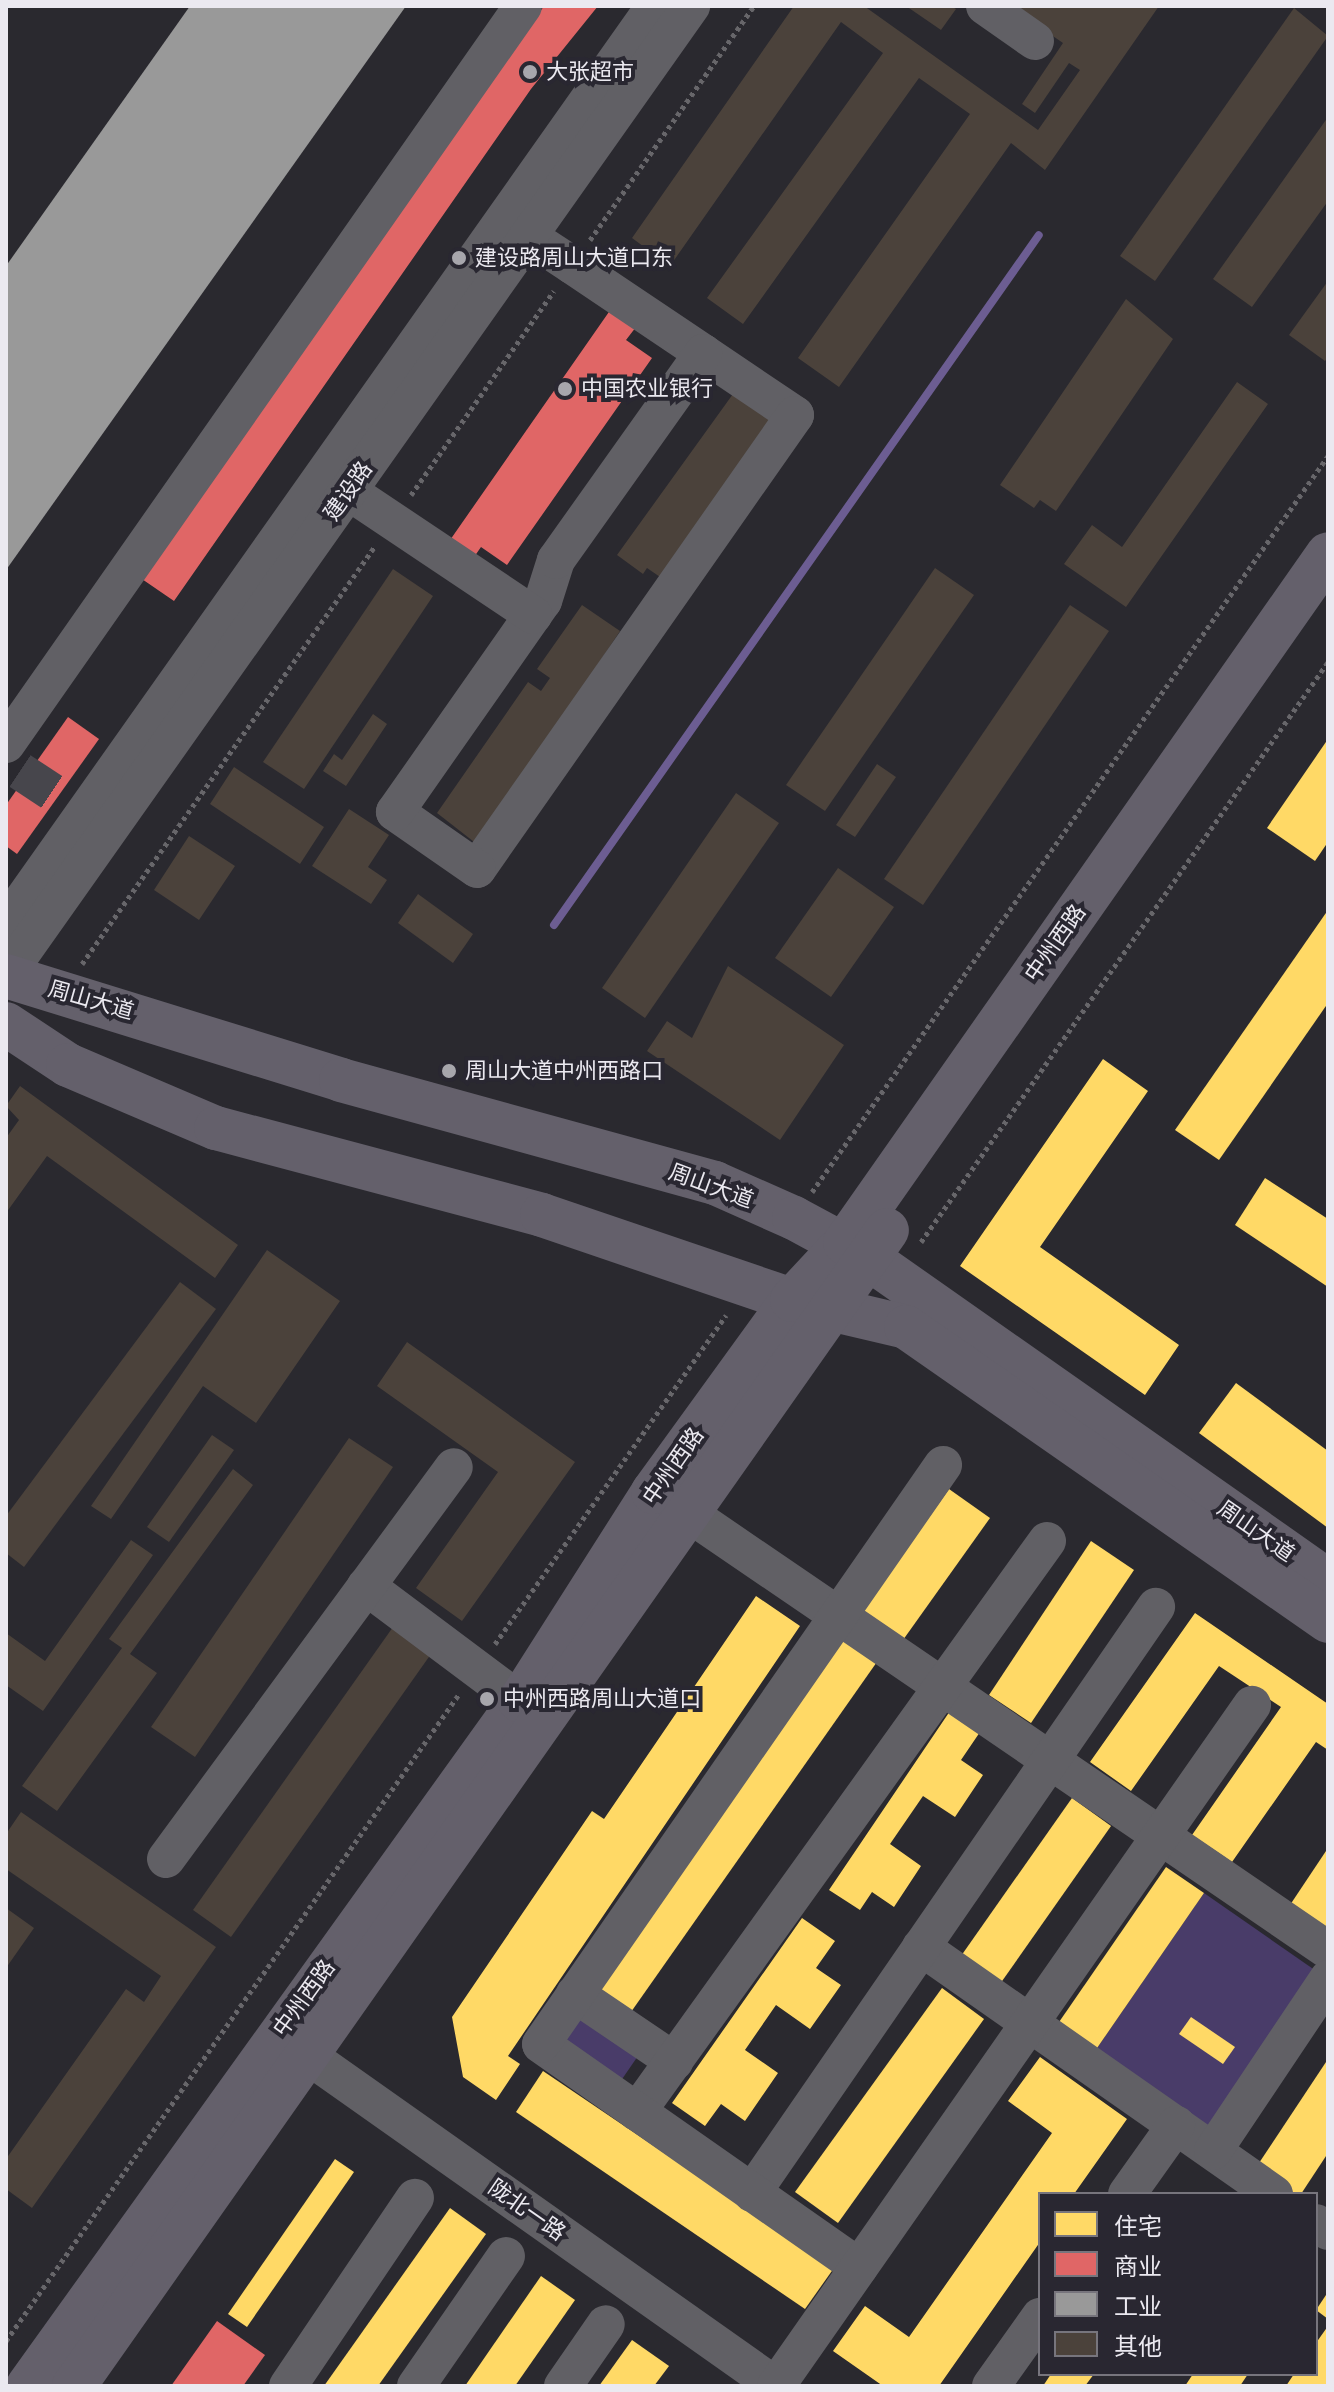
<!DOCTYPE html>
<meta charset="utf-8">
<style>
body{margin:0}
#map{position:relative;width:1334px;height:2392px;overflow:hidden;background:#2a292f;font-family:Montserrat,"Noto Sans SC",sans-serif}
div>[style]{position:absolute}
[style*='--x']{left:calc(var(--x)*1px);top:calc(var(--y)*1px);width:calc(var(--w)*1px);rotate:calc(var(--a)*1deg)}
.green>*{inset:0;background:#493c69}
.homes>*{inset:0;background:#ffd966}
.shops>*{inset:0;background:#e06666}
.industry>*{inset:0;background:#999}
.stream>*{height:8px;margin:-4px;padding:0 4px;transform-origin:4px;border-radius:4px;background:#6c5d92}
.building>*{inset:0;background:#4b423b}
.minor-tunnel>*{height:38px;margin-top:-19px;transform-origin:0;background:repeating-linear-gradient(90deg,#47464c 0 38px,transparent 0 57px)}
.path>*{height:5px;margin-top:-2.5px;transform-origin:0;background:repeating-linear-gradient(90deg,#67666a 0 4px,transparent 0 8px)}
.minor>*{height:38px;margin:-19px;padding:0 19px;transform-origin:19px;border-radius:19px;background:#616065}
.major>*{height:44px;margin:-22px;padding:0 22px;transform-origin:22px;border-radius:22px;background:#64606b}
.dots>*{width:22px;height:22px;translate:-50% -50%;box-sizing:border-box;border:4px solid #292731;border-radius:50%}
span{translate:-50% -50%;white-space:nowrap;text-align:center;line-height:1.15;-webkit-text-stroke:8px #292731;paint-order:stroke}
.poi-label{font-size:22px;color:#ebe9f0}
.left{translate:0 -50%;text-align:left}
.street-label{font-size:22px;color:#ebe9f0}
.frame{position:absolute;inset:0;border:8px solid #ebe9f0;pointer-events:none}
.legend{position:absolute;left:1038px;top:2192px;width:280px;height:184px;box-sizing:border-box;background:#292731;border:2px solid #77757d;margin:0;padding:10px 14px;list-style:none;font-size:24px;color:#ebe9f0}
.legend li{display:flex;align-items:center;gap:16px;height:40px}
.legend b{width:40px;border:2px solid #77757d}
</style>
<div id="map">
<div class="green">
<i style="clip-path:polygon(1204px 1893px,1319px 1973px,1210px 2131px,1095px 2051px)"></i>
<i style="clip-path:polygon(581px 2012px,640px 2053px,618px 2085px,559px 2044px)"></i>
</div>
<div class="homes">
<i style="clip-path:polygon(1328px 739px,1328px 842px,1315px 861px,1267px 828px)"></i>
<i style="clip-path:polygon(1328px 910px,1328px 1003px,1219px 1160px,1175px 1130px)"></i>
<i style="clip-path:polygon(1103px 1059px,1148px 1091px,1040px 1247px,1179px 1345px,1145px 1395px,960px 1266px)"></i>
<i style="clip-path:polygon(1265px 1178px,1328px 1219px,1328px 1287px,1235px 1225px)"></i>
<i style="clip-path:polygon(1236px 1383px,1328px 1451px,1328px 1528px,1199px 1433px)"></i>
<i style="clip-path:polygon(949px 1489px,990px 1518px,903px 1640px,862px 1611px)"></i>
<i style="clip-path:polygon(1091px 1541px,1134px 1570px,1031px 1723px,989px 1695px)"></i>
<i style="clip-path:polygon(756px 1596px,800px 1626px,508px 2056px,520px 2064px,496px 2100px,463px 2077px,452px 2017px,592px 1811px,604px 1819px)"></i>
<i style="clip-path:polygon(1195px 1613px,1328px 1704px,1328px 1750px,1316px 1742px,1232px 1862px,1192px 1835px,1281px 1707px,1219px 1666px,1131px 1791px,1090px 1762px)"></i>
<i style="clip-path:polygon(845px 1636px,879px 1659px,631px 2012px,597px 1989px)"></i>
<i style="clip-path:polygon(950px 1711px,980px 1732px,961px 1760px,983px 1775px,955px 1817px,923px 1796px,890px 1844px,921px 1866px,894px 1907px,872px 1892px,860px 1910px,829px 1890px)"></i>
<i style="clip-path:polygon(1072px 1798px,1111px 1826px,1000px 1984px,961px 1956px)"></i>
<i style="clip-path:polygon(1328px 1848px,1328px 1930px,1290px 1905px)"></i>
<i style="clip-path:polygon(1166px 1867px,1204px 1893px,1095px 2051px,1057px 2025px)"></i>
<i style="clip-path:polygon(802px 1918px,835px 1941px,816px 1968px,841px 1985px,810px 2029px,776px 2005px,745px 2050px,778px 2073px,745px 2121px,721px 2104px,705px 2126px,672px 2103px)"></i>
<i style="clip-path:polygon(942px 1988px,984px 2019px,838px 2223px,795px 2192px)"></i>
<i style="clip-path:polygon(1191px 2017px,1235px 2047px,1223px 2064px,1179px 2034px)"></i>
<i style="clip-path:polygon(1040px 2057px,1127px 2119px,1074px 2194px,1040px 2194px,1040px 2242px,939px 2386px,883px 2386px,833px 2351px,865px 2306px,909px 2337px,1052px 2133px,1008px 2101px)"></i>
<i style="clip-path:polygon(1328px 2059px,1328px 2153px,1301px 2194px,1292px 2194px,1255px 2169px)"></i>
<i style="clip-path:polygon(543px 2071px,834px 2268px,805px 2309px,516px 2112px)"></i>
<i style="clip-path:polygon(335px 2159px,354px 2172px,247px 2327px,228px 2314px)"></i>
<i style="clip-path:polygon(450px 2208px,486px 2234px,378px 2386px,324px 2386px)"></i>
<i style="clip-path:polygon(541px 2276px,575px 2300px,515px 2386px,465px 2386px)"></i>
<i style="clip-path:polygon(1328px 2292px,1328px 2319px,1316px 2310px)"></i>
<i style="clip-path:polygon(1328px 2326px,1328px 2386px,1286px 2386px,1294px 2374px,1316px 2374px,1316px 2343px)"></i>
<i style="clip-path:polygon(632px 2340px,669px 2366px,654px 2386px,599px 2386px)"></i>
<i style="clip-path:polygon(1051px 2374px,1094px 2374px,1085px 2386px,1043px 2386px)"></i>
<i style="clip-path:polygon(1193px 2374px,1248px 2374px,1240px 2386px,1185px 2386px)"></i>
</div>
<div class="shops">
<i style="clip-path:polygon(544px 6px,598px 6px,531px 89px,174px 601px,139px 577px)"></i>
<i style="clip-path:polygon(611px 309px,636px 327px,626px 340px,652px 358px,507px 565px,481px 547px,472px 560px,448px 543px)"></i>
<i style="clip-path:polygon(68px 717px,99px 739px,17px 854px,6px 846px,6px 805px)"></i>
<i style="clip-path:polygon(217px 2321px,265px 2355px,243px 2386px,171px 2386px)"></i>
</div>
<div class="industry">
<i style="clip-path:polygon(190px 6px,406px 6px,6px 570px,6px 266px)"></i>
</div>
<div class="stream">
<i style="--x:554;--y:925;--w:843;--a:-54.9"></i>
</div>
<div class="building">
<i style="clip-path:polygon(794px 6px,864px 6px,1038px 130px,1080px 70px,1069px 63px,1035px 113px,1022px 104px,1063px 43px,1009px 6px,1159px 6px,1045px 170px,1011px 143px,839px 387px,798px 358px,970px 114px,919px 78px,743px 324px,707px 298px,883px 53px,841px 22px,670px 266px,632px 238px)"></i>
<i style="clip-path:polygon(906px 6px,951px 6px,956px 9px,941px 30px)"></i>
<i style="clip-path:polygon(1294px 8px,1328px 36px,1155px 281px,1120px 256px)"></i>
<i style="clip-path:polygon(1328px 117px,1328px 201px,1252px 307px,1213px 279px)"></i>
<i style="clip-path:polygon(1328px 281px,1328px 357px,1325px 361px,1289px 335px)"></i>
<i style="clip-path:polygon(1126px 299px,1173px 339px,1056px 511px,1040px 500px,1034px 508px,1000px 485px)"></i>
<i style="clip-path:polygon(1237px 382px,1268px 404px,1126px 607px,1064px 564px,1092px 525px,1122px 547px)"></i>
<i style="clip-path:polygon(738px 387px,774px 423px,663px 579px,647px 568px,643px 574px,617px 555px)"></i>
<i style="clip-path:polygon(935px 568px,974px 595px,825px 811px,786px 785px)"></i>
<i style="clip-path:polygon(393px 569px,433px 596px,304px 789px,263px 762px)"></i>
<i style="clip-path:polygon(582px 605px,620px 631px,478px 845px,437px 813px,528px 682px,541px 691px,550px 678px,537px 669px)"></i>
<i style="clip-path:polygon(1070px 605px,1109px 631px,923px 905px,884px 879px)"></i>
<i style="clip-path:polygon(373px 714px,387px 724px,346px 786px,323px 771px,334px 754px,342px 760px)"></i>
<i style="clip-path:polygon(877px 764px,896px 777px,855px 837px,836px 825px)"></i>
<i style="clip-path:polygon(234px 767px,324px 827px,300px 864px,210px 804px)"></i>
<i style="clip-path:polygon(736px 793px,779px 823px,645px 1018px,602px 988px)"></i>
<i style="clip-path:polygon(349px 809px,389px 835px,368px 867px,387px 880px,371px 904px,312px 866px)"></i>
<i style="clip-path:polygon(189px 836px,235px 866px,199px 920px,154px 890px)"></i>
<i style="clip-path:polygon(838px 868px,894px 907px,831px 997px,775px 958px)"></i>
<i style="clip-path:polygon(418px 894px,473px 934px,453px 963px,398px 923px)"></i>
<i style="clip-path:polygon(728px 966px,844px 1045px,780px 1140px,647px 1051px,667px 1021px,692px 1038px)"></i>
<i style="clip-path:polygon(20px 1086px,238px 1245px,215px 1278px,47px 1156px,6px 1213px,6px 1138px,19px 1120px,6px 1106px)"></i>
<i style="clip-path:polygon(267px 1250px,340px 1301px,256px 1423px,203px 1386px,111px 1519px,91px 1506px)"></i>
<i style="clip-path:polygon(180px 1282px,216px 1309px,24px 1567px,6px 1553px,6px 1516px)"></i>
<i style="clip-path:polygon(407px 1342px,575px 1462px,462px 1621px,416px 1588px,498px 1472px,377px 1386px)"></i>
<i style="clip-path:polygon(212px 1435px,234px 1450px,169px 1542px,147px 1527px)"></i>
<i style="clip-path:polygon(349px 1438px,393px 1467px,195px 1757px,151px 1727px)"></i>
<i style="clip-path:polygon(233px 1469px,253px 1485px,130px 1654px,157px 1673px,57px 1811px,22px 1786px,122px 1648px,109px 1639px)"></i>
<i style="clip-path:polygon(131px 1540px,153px 1555px,43px 1711px,6px 1685px,6px 1633px,45px 1661px)"></i>
<i style="clip-path:polygon(393px 1627px,431px 1654px,231px 1937px,193px 1910px)"></i>
<i style="clip-path:polygon(21px 1812px,216px 1947px,32px 2208px,6px 2189px,6px 2159px,126px 1989px,144px 2002px,161px 1976px,6px 1869px,6px 1834px)"></i>
<i style="clip-path:polygon(6px 1908px,34px 1928px,6px 1968px)"></i>
</div>
<div class="minor-tunnel">
<i style="--x:20;--y:771;--w:53;--a:33.4"></i>
</div>
<div class="path">
<i style="--x:590;--y:240;--w:286;--a:-55"></i>
<i style="--x:411;--y:495;--w:249;--a:-55"></i>
<i style="--x:82;--y:964;--w:510;--a:-54.97"></i>
<i style="--x:812;--y:1192;--w:899;--a:-54.97"></i>
<i style="--x:921;--y:1242;--w:709;--a:-54.94"></i>
<i style="--x:495;--y:1644;--w:402;--a:-54.9"></i>
<i style="--x:6;--y:2341;--w:790;--a:-55"></i>
</div>
<div class="minor">
<i style="--x:985;--y:6;--w:61;--a:35"></i>
<i style="--x:528;--y:236;--w:53;--a:33.4"></i>
<i style="--x:572;--y:265;--w:158;--a:33.9"></i>
<i style="--x:703;--y:353;--w:111;--a:34"></i>
<i style="--x:795;--y:415;--w:554;--a:125.01"></i>
<i style="--x:477;--y:869;--w:100;--a:-145.2"></i>
<i style="--x:395;--y:812;--w:258;--a:-55"></i>
<i style="--x:543;--y:601;--w:43;--a:-72.4"></i>
<i style="--x:556;--y:560;--w:254;--a:-54.6"></i>
<i style="--x:348;--y:491;--w:223;--a:33.8"></i>
<i style="--x:6;--y:744;--w:901;--a:-54.99"></i>
<i style="--x:6;--y:924;--w:1124;--a:-54.74"></i>
<i style="--x:6;--y:975;--w:1187;--a:-54.74"></i>
<i style="--x:688;--y:1513;--w:775;--a:34.33"></i>
<i style="--x:366;--y:1586;--w:192;--a:36.8"></i>
<i style="--x:166;--y:1859;--w:486;--a:-53.7"></i>
<i style="--x:921;--y:1947;--w:431;--a:35"></i>
<i style="--x:575;--y:1994;--w:120;--a:34.1"></i>
<i style="--x:283;--y:2038;--w:603;--a:35.22"></i>
<i style="--x:637;--y:2112;--w:703;--a:-54.32"></i>
<i style="--x:1213;--y:2151;--w:207;--a:-56.2"></i>
<i style="--x:752;--y:2193;--w:712;--a:-55.42"></i>
<i style="--x:1127;--y:2194;--w:85;--a:-54.6"></i>
<i style="--x:1316;--y:2223;--w:14;--a:34"></i>
<i style="--x:859;--y:2267;--w:388;--a:-145"></i>
<i style="--x:541;--y:2044;--w:705;--a:-55.23"></i>
<i style="--x:288;--y:2386;--w:227;--a:-56"></i>
<i style="--x:416;--y:2386;--w:158;--a:-55.3"></i>
<i style="--x:563;--y:2386;--w:75;--a:-55.3"></i>
<i style="--x:776;--y:2386;--w:831;--a:-55.05"></i>
<i style="--x:991;--y:2386;--w:85;--a:-54.6"></i>
</div>
<div class="major">
<i style="--x:6;--y:976;--w:351;--a:17.2"></i>
<i style="--x:341;--y:1080;--w:388;--a:15.4"></i>
<i style="--x:715;--y:1183;--w:86;--a:23.9"></i>
<i style="--x:794;--y:1218;--w:84;--a:28.4"></i>
<i style="--x:868;--y:1258;--w:562;--a:35.08"></i>
<i style="--x:6;--y:1024;--w:74;--a:33.5"></i>
<i style="--x:68;--y:1065;--w:161;--a:23.1"></i>
<i style="--x:216;--y:1128;--w:337;--a:14.9"></i>
<i style="--x:542;--y:1215;--w:264;--a:18.8"></i>
<i style="--x:792;--y:1300;--w:117;--a:13.3"></i>
<i style="--x:906;--y:1327;--w:514;--a:34.86"></i>
<i style="--x:28;--y:2386;--w:843;--a:-54.31"></i>
<i style="--x:520;--y:1701;--w:248;--a:-57.5"></i>
<i style="--x:653;--y:1492;--w:237;--a:-54.1"></i>
<i style="--x:792;--y:1300;--w:78;--a:-47.1"></i>
<i style="--x:845;--y:1243;--w:841;--a:-54.97"></i>
<i style="--x:74;--y:2386;--w:1413;--a:-54.88"></i>
</div>
<div class="dots">
<i style="left:530px;top:72px;background:#a7a6ac"></i>
<i style="left:459px;top:258px;background:#a7a6ac"></i>
<i style="left:565px;top:389px;background:#a7a6ac"></i>
<i style="left:449px;top:1071px;background:#a7a6ac"></i>
<i style="left:487px;top:1699px;background:#a7a6ac"></i>
</div>
<div class="poi-label">
<span class="left" style="left:546px;top:72px">大张超市</span>
<span class="left" style="left:475px;top:258px">建设路周山大道口东</span>
<span class="left" style="left:581px;top:389px">中国农业银行</span>
<span class="left" style="left:465px;top:1071px">周山大道中州西路口</span>
<span class="left" style="left:503px;top:1699px">中州西路周山大道口</span>
</div>
<div class="street-label">
<span style="left:348px;top:491px;rotate:-55deg">建设路</span>
<span style="left:1055px;top:943px;rotate:-55deg">中州西路</span>
<span style="left:91px;top:1000px;rotate:16deg">周山大道</span>
<span style="left:711px;top:1186px;rotate:20deg">周山大道</span>
<span style="left:673px;top:1466px;rotate:-55deg">中州西路</span>
<span style="left:1256px;top:1531px;rotate:35deg">周山大道</span>
<span style="left:304px;top:1998px;rotate:-54deg">中州西路</span>
<span style="left:527px;top:2210px;rotate:35deg">陇北一路</span>
</div>
<div class="frame"></div>
<ul class="legend">
<li><b style="height:22px;background:#ffd966"></b>住宅</li>
<li><b style="height:22px;background:#e06666"></b>商业</li>
<li><b style="height:22px;background:#999"></b>工业</li>
<li><b style="height:22px;background:#4b423b"></b>其他</li>
</ul>
</div>
